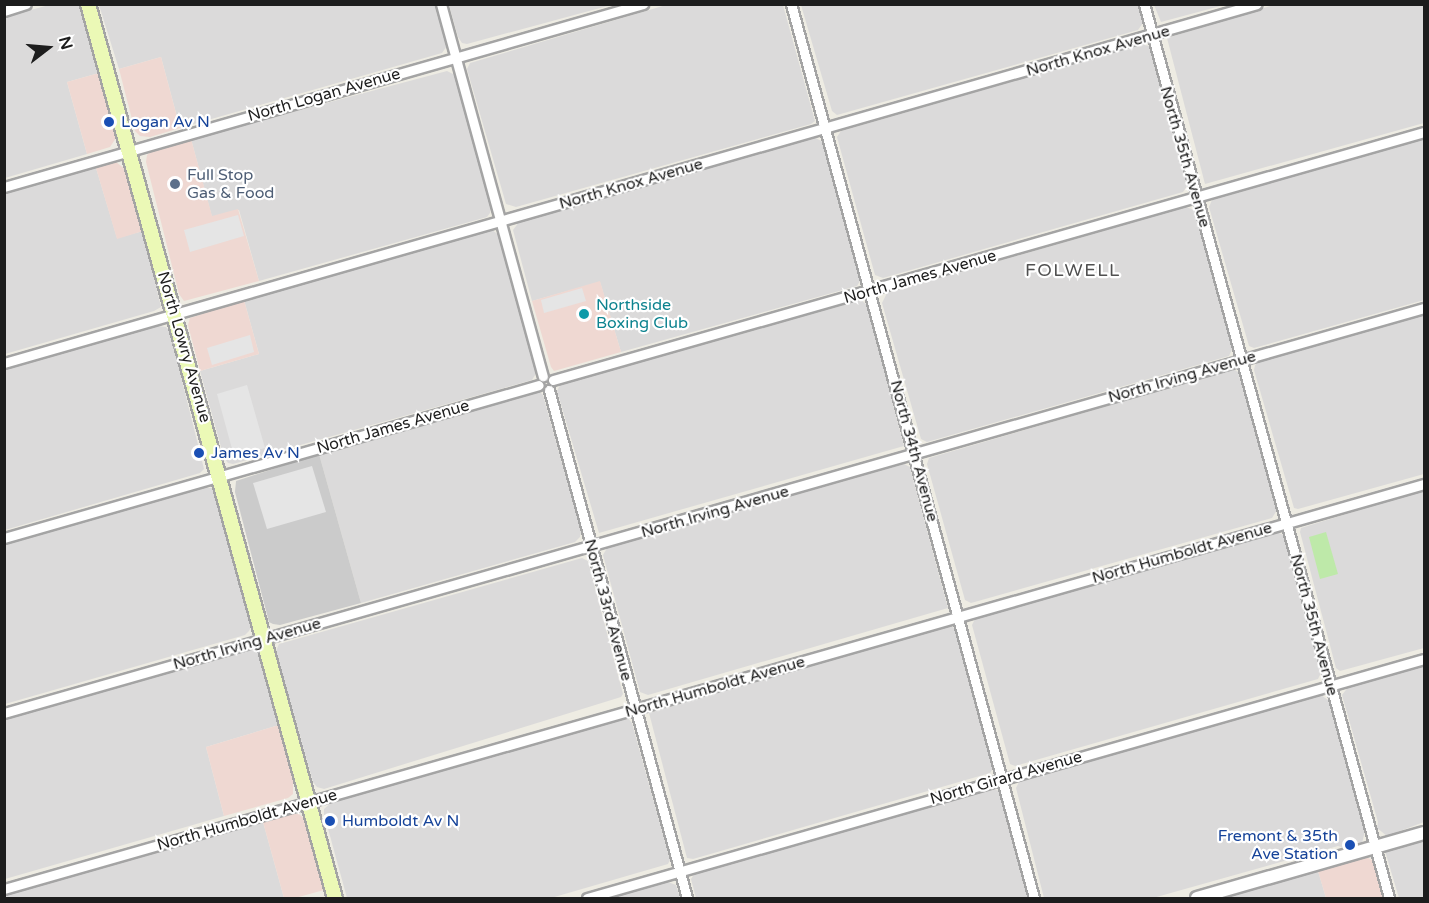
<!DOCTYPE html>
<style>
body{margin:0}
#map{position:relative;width:1429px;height:903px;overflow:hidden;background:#eeece3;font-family:"Varela Round",sans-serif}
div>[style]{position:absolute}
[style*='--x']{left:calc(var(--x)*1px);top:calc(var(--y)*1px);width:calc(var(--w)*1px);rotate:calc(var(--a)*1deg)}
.residential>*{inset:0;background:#dbdada}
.commercial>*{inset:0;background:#efd8d2}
.religious>*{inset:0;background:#cbcbcb}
.grass>*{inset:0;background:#bee9a9}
.parking>*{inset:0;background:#e5e5e5}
.roads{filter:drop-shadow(2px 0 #a4a4a4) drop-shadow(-2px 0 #a4a4a4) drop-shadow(0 2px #a4a4a4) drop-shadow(0 -2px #a4a4a4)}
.minor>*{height:9px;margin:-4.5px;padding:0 4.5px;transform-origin:4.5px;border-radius:4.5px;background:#fff}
.tertiary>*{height:12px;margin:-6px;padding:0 6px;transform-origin:6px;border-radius:6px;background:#fff}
.secondary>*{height:14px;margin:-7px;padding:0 7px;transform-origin:7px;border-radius:7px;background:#ebf9b6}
.dots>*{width:16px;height:16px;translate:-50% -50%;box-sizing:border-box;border:3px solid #fff;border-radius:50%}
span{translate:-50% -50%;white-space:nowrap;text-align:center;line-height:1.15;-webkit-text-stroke:4.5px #fff;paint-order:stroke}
.street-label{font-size:16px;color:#1d1d1d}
.transit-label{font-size:16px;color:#164399}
.left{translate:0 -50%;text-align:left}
.right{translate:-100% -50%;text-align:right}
.service-label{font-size:16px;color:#4e5e75}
.culture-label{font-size:16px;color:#0d838f}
.neighbourhood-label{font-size:18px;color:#505050;letter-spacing:1.5px}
.frame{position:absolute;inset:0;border:6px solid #1d1d1d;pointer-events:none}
.north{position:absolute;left:18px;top:18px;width:60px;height:60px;-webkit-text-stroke:4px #fff;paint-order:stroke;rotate:74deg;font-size:16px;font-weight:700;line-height:24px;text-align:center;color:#1d1d1d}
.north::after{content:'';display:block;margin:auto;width:21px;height:27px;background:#1d1d1d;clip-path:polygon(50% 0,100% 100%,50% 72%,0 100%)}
</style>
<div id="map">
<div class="residential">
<i style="clip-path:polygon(1277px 4px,1424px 5px,1424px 123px,1205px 184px,1167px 38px)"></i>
<i style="clip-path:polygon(49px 5px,81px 5px,99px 73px,67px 82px,87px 154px,5px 178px,5px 17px)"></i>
<i style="clip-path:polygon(99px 5px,435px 5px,447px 46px,442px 53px,180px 128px,161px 57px,119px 69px)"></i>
<i style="clip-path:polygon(449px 5px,449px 4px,611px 5px,467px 44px,462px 43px,458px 37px)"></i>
<i style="clip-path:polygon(666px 5px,783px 5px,815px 121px,811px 124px,516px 207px,506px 204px,467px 69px,470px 63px)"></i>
<i style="clip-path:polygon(801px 5px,1138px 5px,1143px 23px,1138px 30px,837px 115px,832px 111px)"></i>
<i style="clip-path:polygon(1154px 5px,1154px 4px,1224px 5px,1161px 22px)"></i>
<i style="clip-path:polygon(1141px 44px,1149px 46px,1188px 185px,1183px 192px,883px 278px,875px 275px,837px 137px,841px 131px)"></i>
<i style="clip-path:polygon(447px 71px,455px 75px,491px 208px,490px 213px,487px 217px,259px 281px,239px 210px,212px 217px,191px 139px)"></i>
<i style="clip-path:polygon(814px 137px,823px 142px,860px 281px,857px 286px,621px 352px,600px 282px,532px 301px,513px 230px,519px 222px)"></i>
<i style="clip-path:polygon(1424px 139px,1424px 300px,1254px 348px,1249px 346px,1209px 207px,1212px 200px)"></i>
<i style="clip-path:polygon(96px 168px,117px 238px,143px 231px,161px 307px,154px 311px,5px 354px,5px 194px)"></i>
<i style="clip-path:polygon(1186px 207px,1194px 210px,1233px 347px,1229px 356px,927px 442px,921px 439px,882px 303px,887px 293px)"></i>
<i style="clip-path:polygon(492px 230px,499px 235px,537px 372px,532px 380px,233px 464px,228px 463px,224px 458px,200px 371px,259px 354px,244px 300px)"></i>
<i style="clip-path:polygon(861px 300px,867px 305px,904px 446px,599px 533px,557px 391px,560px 385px)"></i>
<i style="clip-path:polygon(1424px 315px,1424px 474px,1298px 509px,1294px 508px,1254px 370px,1255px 365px,1262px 360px)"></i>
<i style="clip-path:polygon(158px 326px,166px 327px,170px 332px,204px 469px,200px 473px,5px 530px,5px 370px)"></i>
<i style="clip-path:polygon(1233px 369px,1238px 372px,1277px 510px,1272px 518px,971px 603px,965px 600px,927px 464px,929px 458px)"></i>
<i style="clip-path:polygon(540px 392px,543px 395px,581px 531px,580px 537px,575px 542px,361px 603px,319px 454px)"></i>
<i style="clip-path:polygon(904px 464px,910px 467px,948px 608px,648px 695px,640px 692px,603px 555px,607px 548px)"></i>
<i style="clip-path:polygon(202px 488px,212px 488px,215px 494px,252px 625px,249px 631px,245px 635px,5px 704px,5px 545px)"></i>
<i style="clip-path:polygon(1424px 490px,1424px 648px,1340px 671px,1336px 668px,1300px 532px,1301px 528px)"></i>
<i style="clip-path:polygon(1276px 532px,1284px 535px,1321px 673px,1318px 679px,1015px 766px,1010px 764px,972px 625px,976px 617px)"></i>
<i style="clip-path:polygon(582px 558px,588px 561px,623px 694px,621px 697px,324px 789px,317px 787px,313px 782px,276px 651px,279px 644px)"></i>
<i style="clip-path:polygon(951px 626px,957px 630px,994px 767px,990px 773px,693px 859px,687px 858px,649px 713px)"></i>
<i style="clip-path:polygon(249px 649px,257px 651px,261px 657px,279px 725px,206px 747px,224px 816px,5px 879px,5px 720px)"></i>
<i style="clip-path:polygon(1424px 664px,1424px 822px,1387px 836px,1377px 828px,1378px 822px,1342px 695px,1349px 686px)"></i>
<i style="clip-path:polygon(1321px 695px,1328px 700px,1365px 831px,1362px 843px,1345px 848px,1338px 846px,1153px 898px,1044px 898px,1016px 788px,1021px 778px)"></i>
<i style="clip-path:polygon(622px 718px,628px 718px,632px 723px,670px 860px,668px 864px,551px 898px,347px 898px,324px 814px,324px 809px,331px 803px)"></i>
<i style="clip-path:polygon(991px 788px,999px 791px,1028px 898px,696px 898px,691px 879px,695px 873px)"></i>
<i style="clip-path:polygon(263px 822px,284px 898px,5px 898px,5px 895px)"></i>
<i style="clip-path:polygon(1424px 838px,1424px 898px,1399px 898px,1385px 851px,1388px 848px)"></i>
<i style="clip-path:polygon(1318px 871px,1326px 898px,1225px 898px)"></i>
<i style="clip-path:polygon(668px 882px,676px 885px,680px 898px,609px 898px)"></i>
</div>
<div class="commercial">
<i style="clip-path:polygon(161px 57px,180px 128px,150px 137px,140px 136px,135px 131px,119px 69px)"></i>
<i style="clip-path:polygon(99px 73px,116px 138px,110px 147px,87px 154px,67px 82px)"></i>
<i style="clip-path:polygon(191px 139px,212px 216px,238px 209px,259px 281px,184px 301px,179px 294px,146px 162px,147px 155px,153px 150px)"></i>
<i style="clip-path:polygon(116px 162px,125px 169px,143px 231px,117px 239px,96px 168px)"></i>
<i style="clip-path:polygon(600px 281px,621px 352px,554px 371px,551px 367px,532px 301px)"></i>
<i style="clip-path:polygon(244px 300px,259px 354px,200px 371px,188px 325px,190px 318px)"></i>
<i style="clip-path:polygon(279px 725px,293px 781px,293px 794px,288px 798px,224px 816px,206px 747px)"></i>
<i style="clip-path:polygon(294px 814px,299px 814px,307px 821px,324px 890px,295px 898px,284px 898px,263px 822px)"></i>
<i style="clip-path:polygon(1360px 857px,1366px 857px,1374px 861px,1384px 898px,1326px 898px,1318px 871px)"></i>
</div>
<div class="religious">
<i style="clip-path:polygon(319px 454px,361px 603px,280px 625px,273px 624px,269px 622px,235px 492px,236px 481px)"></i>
</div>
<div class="grass">
<i style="clip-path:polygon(1326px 532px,1338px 574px,1320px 579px,1309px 537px)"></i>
</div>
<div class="parking">
<i style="clip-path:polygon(238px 215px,244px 236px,190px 252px,184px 230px)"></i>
<i style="clip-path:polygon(582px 288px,586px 301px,544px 313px,541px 300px)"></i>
<i style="clip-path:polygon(250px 335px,254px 352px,212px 365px,207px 348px)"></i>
<i style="clip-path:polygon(247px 385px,265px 448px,234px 456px,217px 394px)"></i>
<i style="clip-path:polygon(312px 466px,326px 512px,267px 529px,253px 483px)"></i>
</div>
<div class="roads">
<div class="minor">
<i style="--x:441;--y:4;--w:386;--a:74.7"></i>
<i style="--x:791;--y:4;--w:926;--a:74.79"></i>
<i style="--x:1144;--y:4;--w:927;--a:74.67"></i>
<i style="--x:4;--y:11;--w:23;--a:-18"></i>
<i style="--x:4;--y:187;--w:665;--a:-15.98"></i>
<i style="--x:4;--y:363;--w:1303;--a:-15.99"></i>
<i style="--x:553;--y:380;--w:906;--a:-15.89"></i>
<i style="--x:549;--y:390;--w:526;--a:74.8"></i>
<i style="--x:4;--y:538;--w:556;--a:-15.96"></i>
<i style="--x:4;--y:713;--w:1477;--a:-15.92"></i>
<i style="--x:4;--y:889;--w:1477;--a:-15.92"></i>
<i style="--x:587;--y:898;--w:870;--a:-15.94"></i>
</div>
<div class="tertiary">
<i style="--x:1197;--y:898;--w:236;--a:-16"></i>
</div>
<div class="secondary">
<i style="--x:88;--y:4;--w:927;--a:74.56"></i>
</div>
</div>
<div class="dots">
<i style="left:109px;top:122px;background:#1a4fb4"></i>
<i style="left:175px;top:184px;background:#5c6f8a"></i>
<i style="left:584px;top:314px;background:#0f9aa8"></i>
<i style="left:199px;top:453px;background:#1a4fb4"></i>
<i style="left:330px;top:821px;background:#1a4fb4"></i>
<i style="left:1350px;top:845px;background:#1a4fb4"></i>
</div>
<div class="street-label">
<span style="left:1098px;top:51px;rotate:-16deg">North Knox Avenue</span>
<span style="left:324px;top:95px;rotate:-16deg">North Logan Avenue</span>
<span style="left:1185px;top:157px;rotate:74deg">North 35th Avenue</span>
<span style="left:631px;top:184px;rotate:-16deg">North Knox Avenue</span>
<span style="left:920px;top:277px;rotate:-16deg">North James Avenue</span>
<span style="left:184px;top:347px;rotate:74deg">North Lowry Avenue</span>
<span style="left:1182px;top:377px;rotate:-16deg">North Irving Avenue</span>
<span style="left:393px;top:427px;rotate:-16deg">North James Avenue</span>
<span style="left:914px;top:451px;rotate:75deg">North 34th Avenue</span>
<span style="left:715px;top:512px;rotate:-16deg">North Irving Avenue</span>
<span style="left:1182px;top:553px;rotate:-16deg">North Humboldt Avenue</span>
<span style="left:608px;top:610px;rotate:75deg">North 33rd Avenue</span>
<span style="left:1314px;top:625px;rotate:75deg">North 35th Avenue</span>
<span style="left:247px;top:644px;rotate:-16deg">North Irving Avenue</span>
<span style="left:715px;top:687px;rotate:-16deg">North Humboldt Avenue</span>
<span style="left:1006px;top:778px;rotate:-16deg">North Girard Avenue</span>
<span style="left:247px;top:820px;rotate:-16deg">North Humboldt Avenue</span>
</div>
<div class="transit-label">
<span class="left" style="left:121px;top:122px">Logan Av N</span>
<span class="left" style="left:211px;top:453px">James Av N</span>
<span class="left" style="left:342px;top:821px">Humboldt Av N</span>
<span class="right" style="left:1338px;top:845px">Fremont &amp; 35th<br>Ave Station</span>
</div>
<div class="service-label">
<span class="left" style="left:187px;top:184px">Full Stop<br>Gas &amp; Food</span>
</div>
<div class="culture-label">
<span class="left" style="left:596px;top:314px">Northside<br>Boxing Club</span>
</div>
<div class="neighbourhood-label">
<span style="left:1073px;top:270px">FOLWELL</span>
</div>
<div class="frame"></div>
<div class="north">N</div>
</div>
